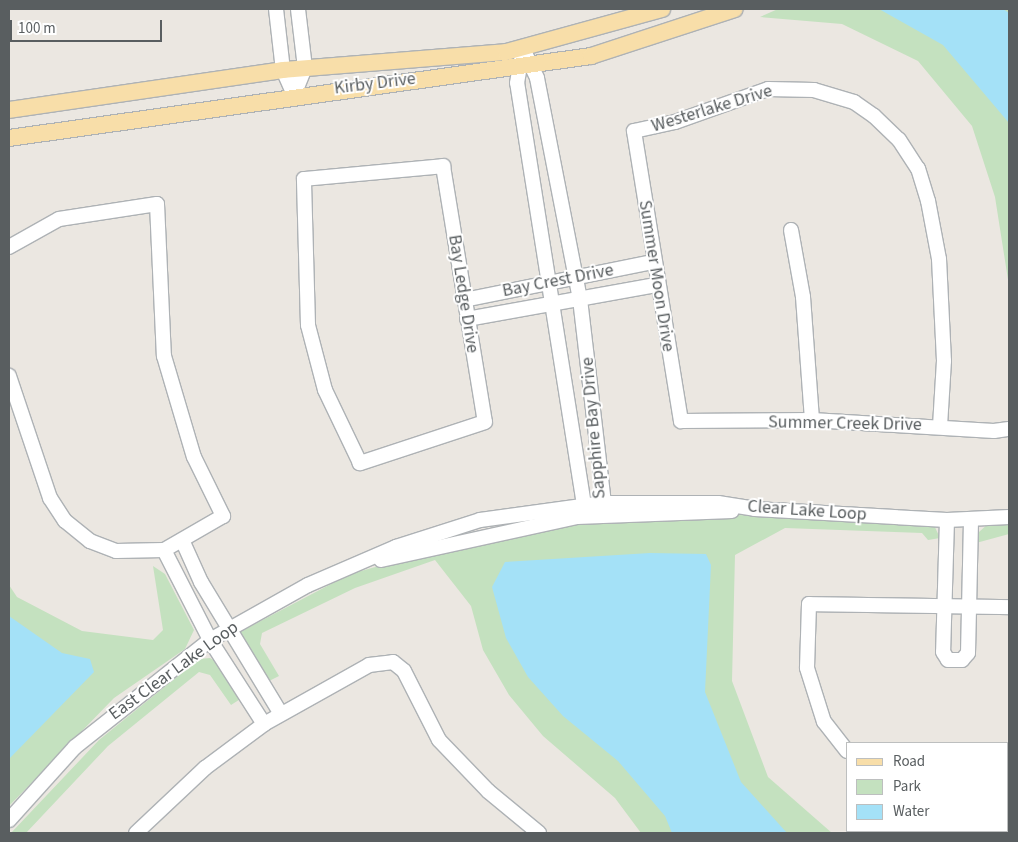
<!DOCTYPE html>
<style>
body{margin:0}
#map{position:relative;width:1018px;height:842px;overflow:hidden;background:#ebe7e1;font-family:"Source Sans 3",sans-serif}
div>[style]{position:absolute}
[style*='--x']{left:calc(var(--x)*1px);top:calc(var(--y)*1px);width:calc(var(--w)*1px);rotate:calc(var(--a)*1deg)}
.green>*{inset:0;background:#c4e1bf}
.water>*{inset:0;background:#a4e1f7}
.roads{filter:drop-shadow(1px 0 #aeb2b5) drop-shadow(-1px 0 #aeb2b5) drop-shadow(0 1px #aeb2b5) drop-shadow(0 -1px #aeb2b5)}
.minor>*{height:14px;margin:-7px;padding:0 7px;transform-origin:7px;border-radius:7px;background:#fff}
.major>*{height:16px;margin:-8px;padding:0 8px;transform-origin:8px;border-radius:8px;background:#f8dea9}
span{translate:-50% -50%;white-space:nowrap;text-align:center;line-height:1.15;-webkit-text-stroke:4px #fff;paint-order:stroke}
.street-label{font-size:18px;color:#595e60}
.frame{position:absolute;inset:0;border:10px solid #595e60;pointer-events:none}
.legend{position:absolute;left:846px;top:742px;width:162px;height:90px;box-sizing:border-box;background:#fff;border:1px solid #bdbfbf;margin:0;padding:6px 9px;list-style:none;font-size:15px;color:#595e60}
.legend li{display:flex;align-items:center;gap:10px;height:25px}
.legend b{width:25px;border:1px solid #bdbfbf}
.scale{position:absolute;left:10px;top:20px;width:152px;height:22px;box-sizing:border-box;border:2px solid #595e60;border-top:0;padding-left:6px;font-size:15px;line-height:18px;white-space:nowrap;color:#595e60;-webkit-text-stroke:4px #fff;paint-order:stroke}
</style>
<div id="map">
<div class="green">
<i style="clip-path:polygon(778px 9px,1009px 9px,1009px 286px,995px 197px,972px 126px,918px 61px,842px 24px,760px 17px)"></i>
<i style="clip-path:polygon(736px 515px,925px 520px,934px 525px,940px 538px,928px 540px,922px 533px,785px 528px,735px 555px,732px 681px,768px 777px,832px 833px,641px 833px,615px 798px,543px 736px,509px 695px,483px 650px,471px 606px,435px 560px,355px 588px,262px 633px,260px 644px,279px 676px,269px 681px,240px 632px,350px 574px,419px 555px,582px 522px)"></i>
<i style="clip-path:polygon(1009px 522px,1009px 534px,976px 543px,979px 532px,989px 523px)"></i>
<i style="clip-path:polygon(153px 566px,165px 574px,194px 630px,185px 649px,114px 698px,9px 806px,9px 585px,17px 597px,82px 631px,153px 640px,163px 630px)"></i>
<i style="clip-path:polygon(210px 658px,219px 663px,242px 698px,231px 705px,210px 675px,199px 672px,108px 746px,26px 833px,11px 833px,99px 740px,199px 659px)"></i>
</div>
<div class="water">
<i style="clip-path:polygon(879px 9px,1003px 9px,1009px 13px,1009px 123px,943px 45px)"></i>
<i style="clip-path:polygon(650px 553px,706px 554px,711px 565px,705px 692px,741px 782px,787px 833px,672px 833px,665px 816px,618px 761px,563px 716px,528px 677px,506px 638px,492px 587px,505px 562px)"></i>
<i style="clip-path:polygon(9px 616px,62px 653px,90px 659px,94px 672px,9px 759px)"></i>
</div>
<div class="roads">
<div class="minor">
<i style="--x:276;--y:9;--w:61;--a:83.5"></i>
<i style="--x:283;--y:70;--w:27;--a:66"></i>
<i style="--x:523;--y:49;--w:32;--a:64"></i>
<i style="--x:537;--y:78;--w:225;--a:79"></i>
<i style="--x:580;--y:299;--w:205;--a:83.3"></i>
<i style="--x:604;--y:503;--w:16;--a:125"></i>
<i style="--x:595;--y:516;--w:16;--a:-135"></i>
<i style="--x:584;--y:505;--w:427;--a:-99"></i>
<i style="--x:517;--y:83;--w:35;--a:-80"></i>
<i style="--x:294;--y:95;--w:29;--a:-68"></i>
<i style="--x:305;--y:68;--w:59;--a:-96.8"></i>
<i style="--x:443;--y:166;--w:259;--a:80.7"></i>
<i style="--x:485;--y:422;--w:132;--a:161.8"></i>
<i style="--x:360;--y:463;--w:81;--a:-115.6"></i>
<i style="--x:325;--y:390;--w:67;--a:-104.7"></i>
<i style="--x:308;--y:325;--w:146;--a:-91.6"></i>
<i style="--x:304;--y:179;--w:140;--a:-5.3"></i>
<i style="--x:791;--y:230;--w:68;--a:79.8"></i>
<i style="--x:803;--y:297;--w:123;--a:85.8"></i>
<i style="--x:9;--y:247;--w:57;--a:-29.2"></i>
<i style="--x:59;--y:219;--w:99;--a:-8.7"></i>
<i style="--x:157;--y:204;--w:152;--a:87.4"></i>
<i style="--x:164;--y:356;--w:105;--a:73.5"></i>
<i style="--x:194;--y:457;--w:66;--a:63.8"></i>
<i style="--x:223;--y:516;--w:68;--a:150"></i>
<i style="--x:164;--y:550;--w:48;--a:178.8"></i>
<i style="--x:116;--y:551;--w:28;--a:-159"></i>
<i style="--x:90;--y:541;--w:32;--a:-141"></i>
<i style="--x:65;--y:521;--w:27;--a:-123"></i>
<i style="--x:50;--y:498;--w:129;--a:-108.6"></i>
<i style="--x:464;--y:300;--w:193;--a:-11.4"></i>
<i style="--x:467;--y:319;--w:192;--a:-10.2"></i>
<i style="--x:940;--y:426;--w:65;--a:-86.5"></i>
<i style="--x:944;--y:361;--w:102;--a:-92.8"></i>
<i style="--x:939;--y:259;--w:59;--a:-100.7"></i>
<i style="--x:928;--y:201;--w:34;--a:-107"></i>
<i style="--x:918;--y:169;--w:35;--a:-123"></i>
<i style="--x:899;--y:140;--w:35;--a:-136"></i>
<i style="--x:874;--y:116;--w:24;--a:-145"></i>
<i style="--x:854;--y:102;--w:42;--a:-163.3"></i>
<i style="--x:814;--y:90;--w:46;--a:-178.8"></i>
<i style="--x:768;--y:89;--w:99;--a:160.5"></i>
<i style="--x:675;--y:122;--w:42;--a:167.6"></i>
<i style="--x:634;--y:131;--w:294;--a:80.8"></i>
<i style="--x:681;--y:421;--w:131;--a:-0.4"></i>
<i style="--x:812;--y:420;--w:182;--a:3.5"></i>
<i style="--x:994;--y:431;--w:15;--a:-8"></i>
<i style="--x:947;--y:520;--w:132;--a:91.7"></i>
<i style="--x:943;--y:652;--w:9;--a:58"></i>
<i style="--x:948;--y:660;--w:14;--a:0"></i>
<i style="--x:962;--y:660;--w:9;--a:-49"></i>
<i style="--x:968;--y:653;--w:133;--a:-88.7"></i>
<i style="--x:183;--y:542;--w:44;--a:65.8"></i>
<i style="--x:201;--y:582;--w:154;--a:58.8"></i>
<i style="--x:164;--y:550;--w:101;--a:62.9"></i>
<i style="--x:210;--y:640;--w:100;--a:57.3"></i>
<i style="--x:381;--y:560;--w:201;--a:-12.4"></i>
<i style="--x:577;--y:517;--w:155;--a:-2.2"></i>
<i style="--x:847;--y:751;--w:37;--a:-128"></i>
<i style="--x:824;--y:722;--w:57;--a:-107.5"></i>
<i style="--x:807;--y:668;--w:64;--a:-88.2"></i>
<i style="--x:809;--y:604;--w:200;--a:0.9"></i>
<i style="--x:1007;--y:788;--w:2;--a:-27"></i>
<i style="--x:9;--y:820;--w:98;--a:-47.9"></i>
<i style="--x:75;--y:747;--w:172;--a:-38.4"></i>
<i style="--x:210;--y:640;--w:112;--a:-29.3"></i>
<i style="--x:308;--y:585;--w:96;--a:-23.4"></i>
<i style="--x:396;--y:547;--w:88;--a:-17.8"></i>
<i style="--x:480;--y:520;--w:125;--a:-7.8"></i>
<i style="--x:604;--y:503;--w:114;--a:0"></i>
<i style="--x:718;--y:503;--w:37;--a:9"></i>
<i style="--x:755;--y:509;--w:192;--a:3.3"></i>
<i style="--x:947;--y:520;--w:62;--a:-2.8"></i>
<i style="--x:136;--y:833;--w:95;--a:-43.3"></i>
<i style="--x:205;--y:768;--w:74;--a:-36.7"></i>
<i style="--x:264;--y:724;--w:120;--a:-29.3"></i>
<i style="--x:369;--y:665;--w:24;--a:-7"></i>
<i style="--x:393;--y:662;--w:14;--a:39"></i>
<i style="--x:404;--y:671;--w:77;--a:63.1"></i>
<i style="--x:439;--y:740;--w:71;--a:46.1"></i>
<i style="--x:488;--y:791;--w:66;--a:39.5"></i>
</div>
<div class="major">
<i style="--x:9;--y:110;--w:277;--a:-8.3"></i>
<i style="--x:283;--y:70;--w:224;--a:-4.6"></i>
<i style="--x:506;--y:52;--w:162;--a:-15.4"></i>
<i style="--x:9;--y:138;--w:588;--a:-8.02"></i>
<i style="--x:591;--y:56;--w:151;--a:-18.1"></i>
</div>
</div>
<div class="street-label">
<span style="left:375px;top:84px;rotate:-7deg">Kirby Drive</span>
<span style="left:712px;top:109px;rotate:-17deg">Westerlake Drive</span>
<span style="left:656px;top:276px;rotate:81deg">Summer Moon Drive</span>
<span style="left:558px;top:281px;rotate:-11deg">Bay Crest Drive</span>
<span style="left:463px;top:294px;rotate:81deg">Bay Ledge Drive</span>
<span style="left:845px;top:424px;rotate:1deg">Summer Creek Drive</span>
<span style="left:594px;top:428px;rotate:-95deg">Sapphire Bay Drive</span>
<span style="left:807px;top:511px;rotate:4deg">Clear Lake Loop</span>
<span style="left:174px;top:671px;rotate:-36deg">East Clear Lake Loop</span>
</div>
<div class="frame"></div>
<ul class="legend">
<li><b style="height:6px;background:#f8dea9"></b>Road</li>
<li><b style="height:14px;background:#c4e1bf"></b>Park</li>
<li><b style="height:14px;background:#a4e1f7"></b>Water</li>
</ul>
<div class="scale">100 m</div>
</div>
